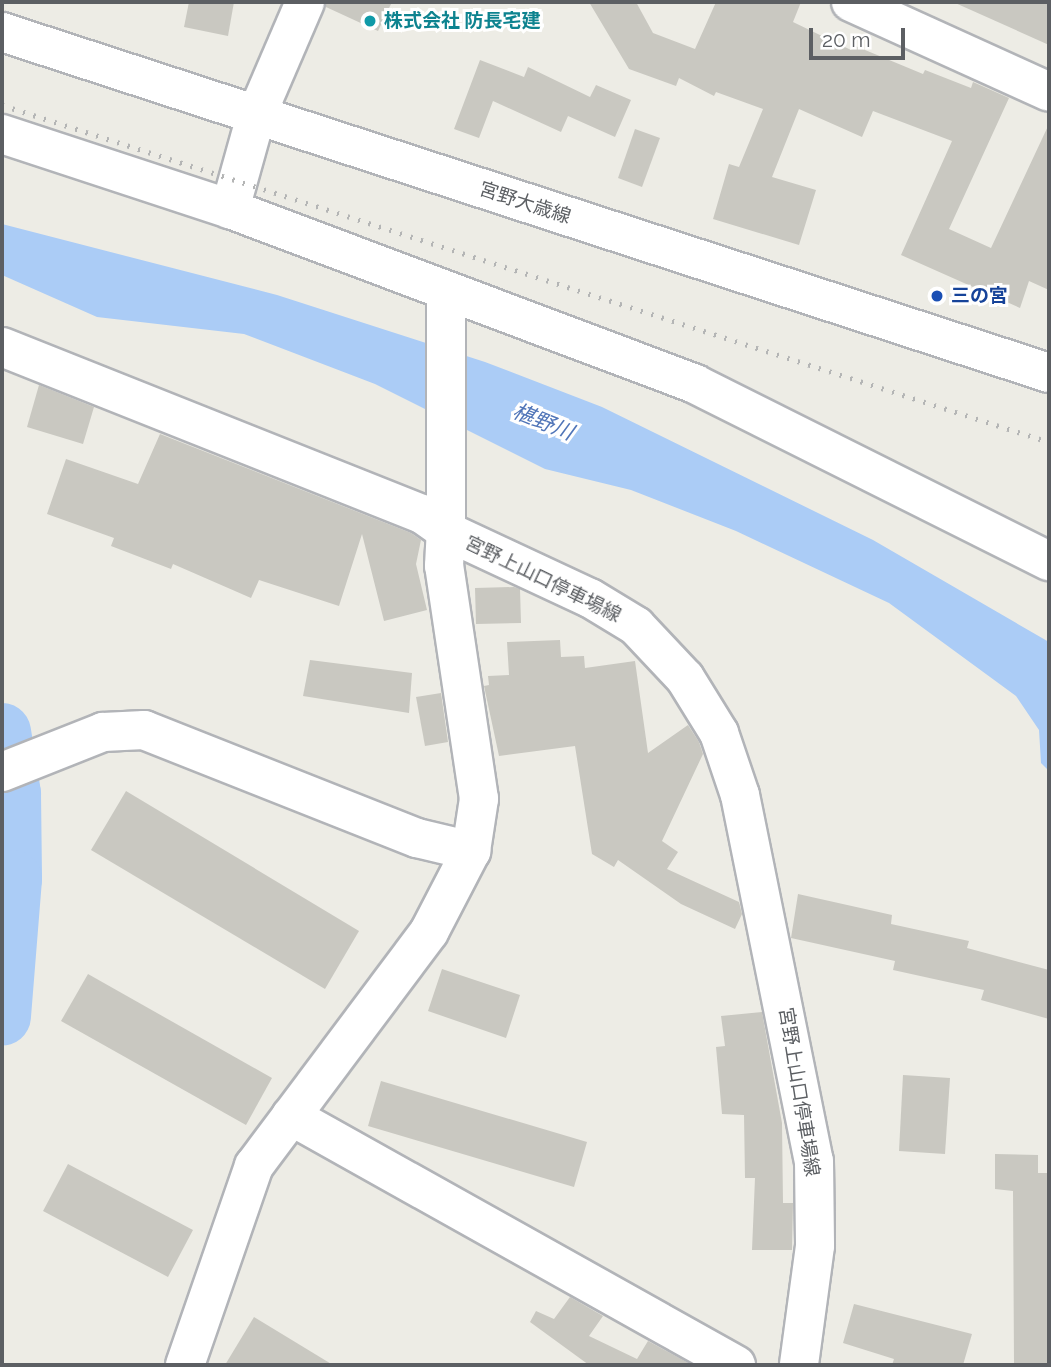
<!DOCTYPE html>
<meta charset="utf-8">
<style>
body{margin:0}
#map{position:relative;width:1051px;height:1367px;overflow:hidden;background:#edece5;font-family:Raleway,"Noto Sans JP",sans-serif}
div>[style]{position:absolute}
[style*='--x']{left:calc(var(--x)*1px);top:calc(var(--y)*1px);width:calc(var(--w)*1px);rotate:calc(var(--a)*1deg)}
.water>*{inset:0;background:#abccf6}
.river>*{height:58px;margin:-29px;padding:0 29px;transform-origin:29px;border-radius:29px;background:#abccf6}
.building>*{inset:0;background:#c9c8c1}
.roads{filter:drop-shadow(2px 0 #b2b4b8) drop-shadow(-2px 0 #b2b4b8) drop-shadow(0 2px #b2b4b8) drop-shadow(0 -2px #b2b4b8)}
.minor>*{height:38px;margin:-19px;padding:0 19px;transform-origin:19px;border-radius:19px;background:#fff}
.tertiary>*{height:38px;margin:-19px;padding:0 19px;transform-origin:19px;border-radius:19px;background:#fff}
.secondary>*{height:38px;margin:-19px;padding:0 19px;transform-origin:19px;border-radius:19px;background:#fff}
.rail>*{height:5px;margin-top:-2.5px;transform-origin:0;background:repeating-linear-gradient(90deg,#b4b5b5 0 2px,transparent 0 11px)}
.dots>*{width:19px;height:19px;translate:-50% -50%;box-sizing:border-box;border:4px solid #fff;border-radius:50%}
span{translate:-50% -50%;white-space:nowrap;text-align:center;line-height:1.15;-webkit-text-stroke:6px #fff;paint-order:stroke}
.culture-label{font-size:19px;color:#0d838f;font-weight:700}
.left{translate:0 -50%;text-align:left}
.street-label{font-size:19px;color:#5c5f63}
.transit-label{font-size:19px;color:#164399;font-weight:700}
.water-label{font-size:21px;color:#5075b8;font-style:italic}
.frame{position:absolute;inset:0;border:4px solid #5c5f63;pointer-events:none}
.scale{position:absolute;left:809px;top:28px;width:96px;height:32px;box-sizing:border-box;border:4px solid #5c5f63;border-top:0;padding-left:9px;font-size:21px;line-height:24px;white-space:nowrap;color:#5c5f63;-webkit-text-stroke:5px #fff;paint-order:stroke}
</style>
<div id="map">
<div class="water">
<i style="clip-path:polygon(2px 224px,277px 295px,485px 362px,602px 407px,873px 540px,1049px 642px,1049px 771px,1041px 763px,1039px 730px,1016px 696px,889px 603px,736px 531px,631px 490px,545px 469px,375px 384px,244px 334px,97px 317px,2px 275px)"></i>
</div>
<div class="river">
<i style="--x:2;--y:732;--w:63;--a:80.8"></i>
<i style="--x:12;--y:794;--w:85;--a:89.3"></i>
<i style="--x:13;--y:879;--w:138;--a:94.6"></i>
</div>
<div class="building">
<i style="clip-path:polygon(189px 2px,234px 2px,228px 36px,184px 27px)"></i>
<i style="clip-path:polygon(326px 2px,392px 2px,378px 31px,326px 7px)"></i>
<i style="clip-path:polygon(589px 2px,636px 2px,653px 33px,695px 49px,716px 2px,801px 2px,793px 22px,851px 50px,853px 45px,923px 74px,925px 70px,971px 88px,973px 82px,1009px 98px,949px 229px,991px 248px,1049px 124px,1049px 290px,1029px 281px,1020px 308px,901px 255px,952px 141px,873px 111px,862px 137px,799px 109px,772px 177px,816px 190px,799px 245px,713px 219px,729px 164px,739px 167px,763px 109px,716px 92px,714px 96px,679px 78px,676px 86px,629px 69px)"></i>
<i style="clip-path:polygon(953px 2px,1049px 2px,1049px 45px)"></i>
<i style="clip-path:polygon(480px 60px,524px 77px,528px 67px,590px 97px,596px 85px,631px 100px,615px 137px,568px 116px,561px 132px,493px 101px,479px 138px,454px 129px)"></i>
<i style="clip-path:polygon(635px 129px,660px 138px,642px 187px,618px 178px)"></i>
<i style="clip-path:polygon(39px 385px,94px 407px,83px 444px,27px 427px)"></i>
<i style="clip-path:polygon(160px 434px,411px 533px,421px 540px,416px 564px,427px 610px,384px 621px,362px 534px,339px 606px,259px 580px,251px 598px,173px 564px,171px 569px,111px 546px,114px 538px,47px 514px,66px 459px,138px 484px)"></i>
<i style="clip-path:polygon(514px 587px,520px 589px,521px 623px,476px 624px,475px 588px)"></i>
<i style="clip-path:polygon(560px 640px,561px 657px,584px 656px,585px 668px,635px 661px,648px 753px,688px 725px,699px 742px,703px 754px,662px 841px,678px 852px,667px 869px,739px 902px,742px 914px,735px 929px,681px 904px,618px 860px,614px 867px,592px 854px,575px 746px,499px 756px,484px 686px,489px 685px,488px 676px,509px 675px,507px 642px)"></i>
<i style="clip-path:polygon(310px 660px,412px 673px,409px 713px,303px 696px)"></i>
<i style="clip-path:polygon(441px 693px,448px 742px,425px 746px,416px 697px)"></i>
<i style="clip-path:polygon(126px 791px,359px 931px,325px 989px,91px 850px)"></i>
<i style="clip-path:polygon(798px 894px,892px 915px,891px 924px,969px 941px,967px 948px,1049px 970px,1049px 1019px,981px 1000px,984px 990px,893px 970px,895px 961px,791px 938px)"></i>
<i style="clip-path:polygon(442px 969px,520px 995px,506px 1038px,428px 1011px)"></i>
<i style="clip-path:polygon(88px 974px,272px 1078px,246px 1125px,61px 1021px)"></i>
<i style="clip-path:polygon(762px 1012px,782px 1123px,783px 1203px,793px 1203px,792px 1250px,752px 1250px,755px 1178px,745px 1178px,744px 1115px,722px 1114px,716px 1047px,725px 1046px,721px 1016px)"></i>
<i style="clip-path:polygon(903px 1075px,950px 1078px,945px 1154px,899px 1151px)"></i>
<i style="clip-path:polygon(381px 1081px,587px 1142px,574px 1187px,368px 1126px)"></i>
<i style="clip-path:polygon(995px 1154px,1038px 1155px,1038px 1173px,1049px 1173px,1049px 1363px,1014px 1363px,1013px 1191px,995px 1189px)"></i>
<i style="clip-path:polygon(68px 1164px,193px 1230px,168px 1277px,43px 1211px)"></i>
<i style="clip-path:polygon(570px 1297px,603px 1316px,589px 1336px,637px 1359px,648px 1341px,692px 1365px,589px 1365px,530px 1322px,536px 1311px,554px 1319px)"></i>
<i style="clip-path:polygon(854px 1304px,972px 1334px,963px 1365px,892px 1365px,894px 1359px,843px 1343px)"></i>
<i style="clip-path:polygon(254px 1317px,333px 1365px,225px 1365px)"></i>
</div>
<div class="roads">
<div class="minor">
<i style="--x:851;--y:2;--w:217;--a:24.4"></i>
<i style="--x:256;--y:116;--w:97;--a:105.6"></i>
<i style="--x:230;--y:209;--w:497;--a:20.6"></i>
<i style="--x:695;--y:384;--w:396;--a:26.6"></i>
<i style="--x:2;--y:134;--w:240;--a:18.2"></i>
<i style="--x:2;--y:772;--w:109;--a:-21.6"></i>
<i style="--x:103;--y:732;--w:41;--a:-2.8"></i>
<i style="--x:144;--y:730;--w:294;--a:21.6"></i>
<i style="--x:417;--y:838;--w:56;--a:13.5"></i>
<i style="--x:291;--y:1116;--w:510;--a:29.23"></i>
<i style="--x:185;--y:1365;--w:211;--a:-70.9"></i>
<i style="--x:254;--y:1166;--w:292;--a:-53.2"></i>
<i style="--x:429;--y:932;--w:91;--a:-62.6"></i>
<i style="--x:471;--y:851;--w:53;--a:-81.3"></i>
<i style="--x:479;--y:799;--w:236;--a:-98.5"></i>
<i style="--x:444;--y:566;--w:35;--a:-87"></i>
</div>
<div class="tertiary">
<i style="--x:256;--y:116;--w:124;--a:-66.7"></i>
<i style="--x:446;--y:531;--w:237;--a:-90"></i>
</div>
<div class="secondary">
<i style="--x:2;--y:32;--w:1101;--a:18.04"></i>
<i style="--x:2;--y:347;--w:452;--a:21.7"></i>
<i style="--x:422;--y:514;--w:29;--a:35"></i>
<i style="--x:446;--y:531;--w:159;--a:25"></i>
<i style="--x:590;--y:598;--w:54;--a:31.3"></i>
<i style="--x:636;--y:626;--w:71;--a:46.7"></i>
<i style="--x:685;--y:678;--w:65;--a:58.3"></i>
<i style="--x:719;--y:733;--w:65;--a:71.3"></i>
<i style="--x:740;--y:795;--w:373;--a:78.6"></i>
<i style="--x:814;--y:1161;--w:85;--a:89.3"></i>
<i style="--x:815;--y:1246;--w:120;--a:97.7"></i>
</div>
</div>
<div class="rail">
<i style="--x:2;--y:105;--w:1100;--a:17.84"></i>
</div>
<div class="dots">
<i style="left:370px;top:21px;background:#0f9aa8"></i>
<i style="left:937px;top:296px;background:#1a4fb4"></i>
</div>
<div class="culture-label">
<span class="left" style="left:384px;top:21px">株式会社 防長宅建</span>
</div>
<div class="street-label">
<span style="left:525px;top:203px;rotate:18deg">宮野大歳線</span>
<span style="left:543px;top:579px;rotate:26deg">宮野上山口停車場線</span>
<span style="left:799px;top:1092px;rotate:81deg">宮野上山口停車場線</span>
</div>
<div class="transit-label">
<span class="left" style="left:951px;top:296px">三の宮</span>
</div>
<div class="water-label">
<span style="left:543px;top:422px;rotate:22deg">椹野川</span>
</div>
<div class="frame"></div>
<div class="scale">20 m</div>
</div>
